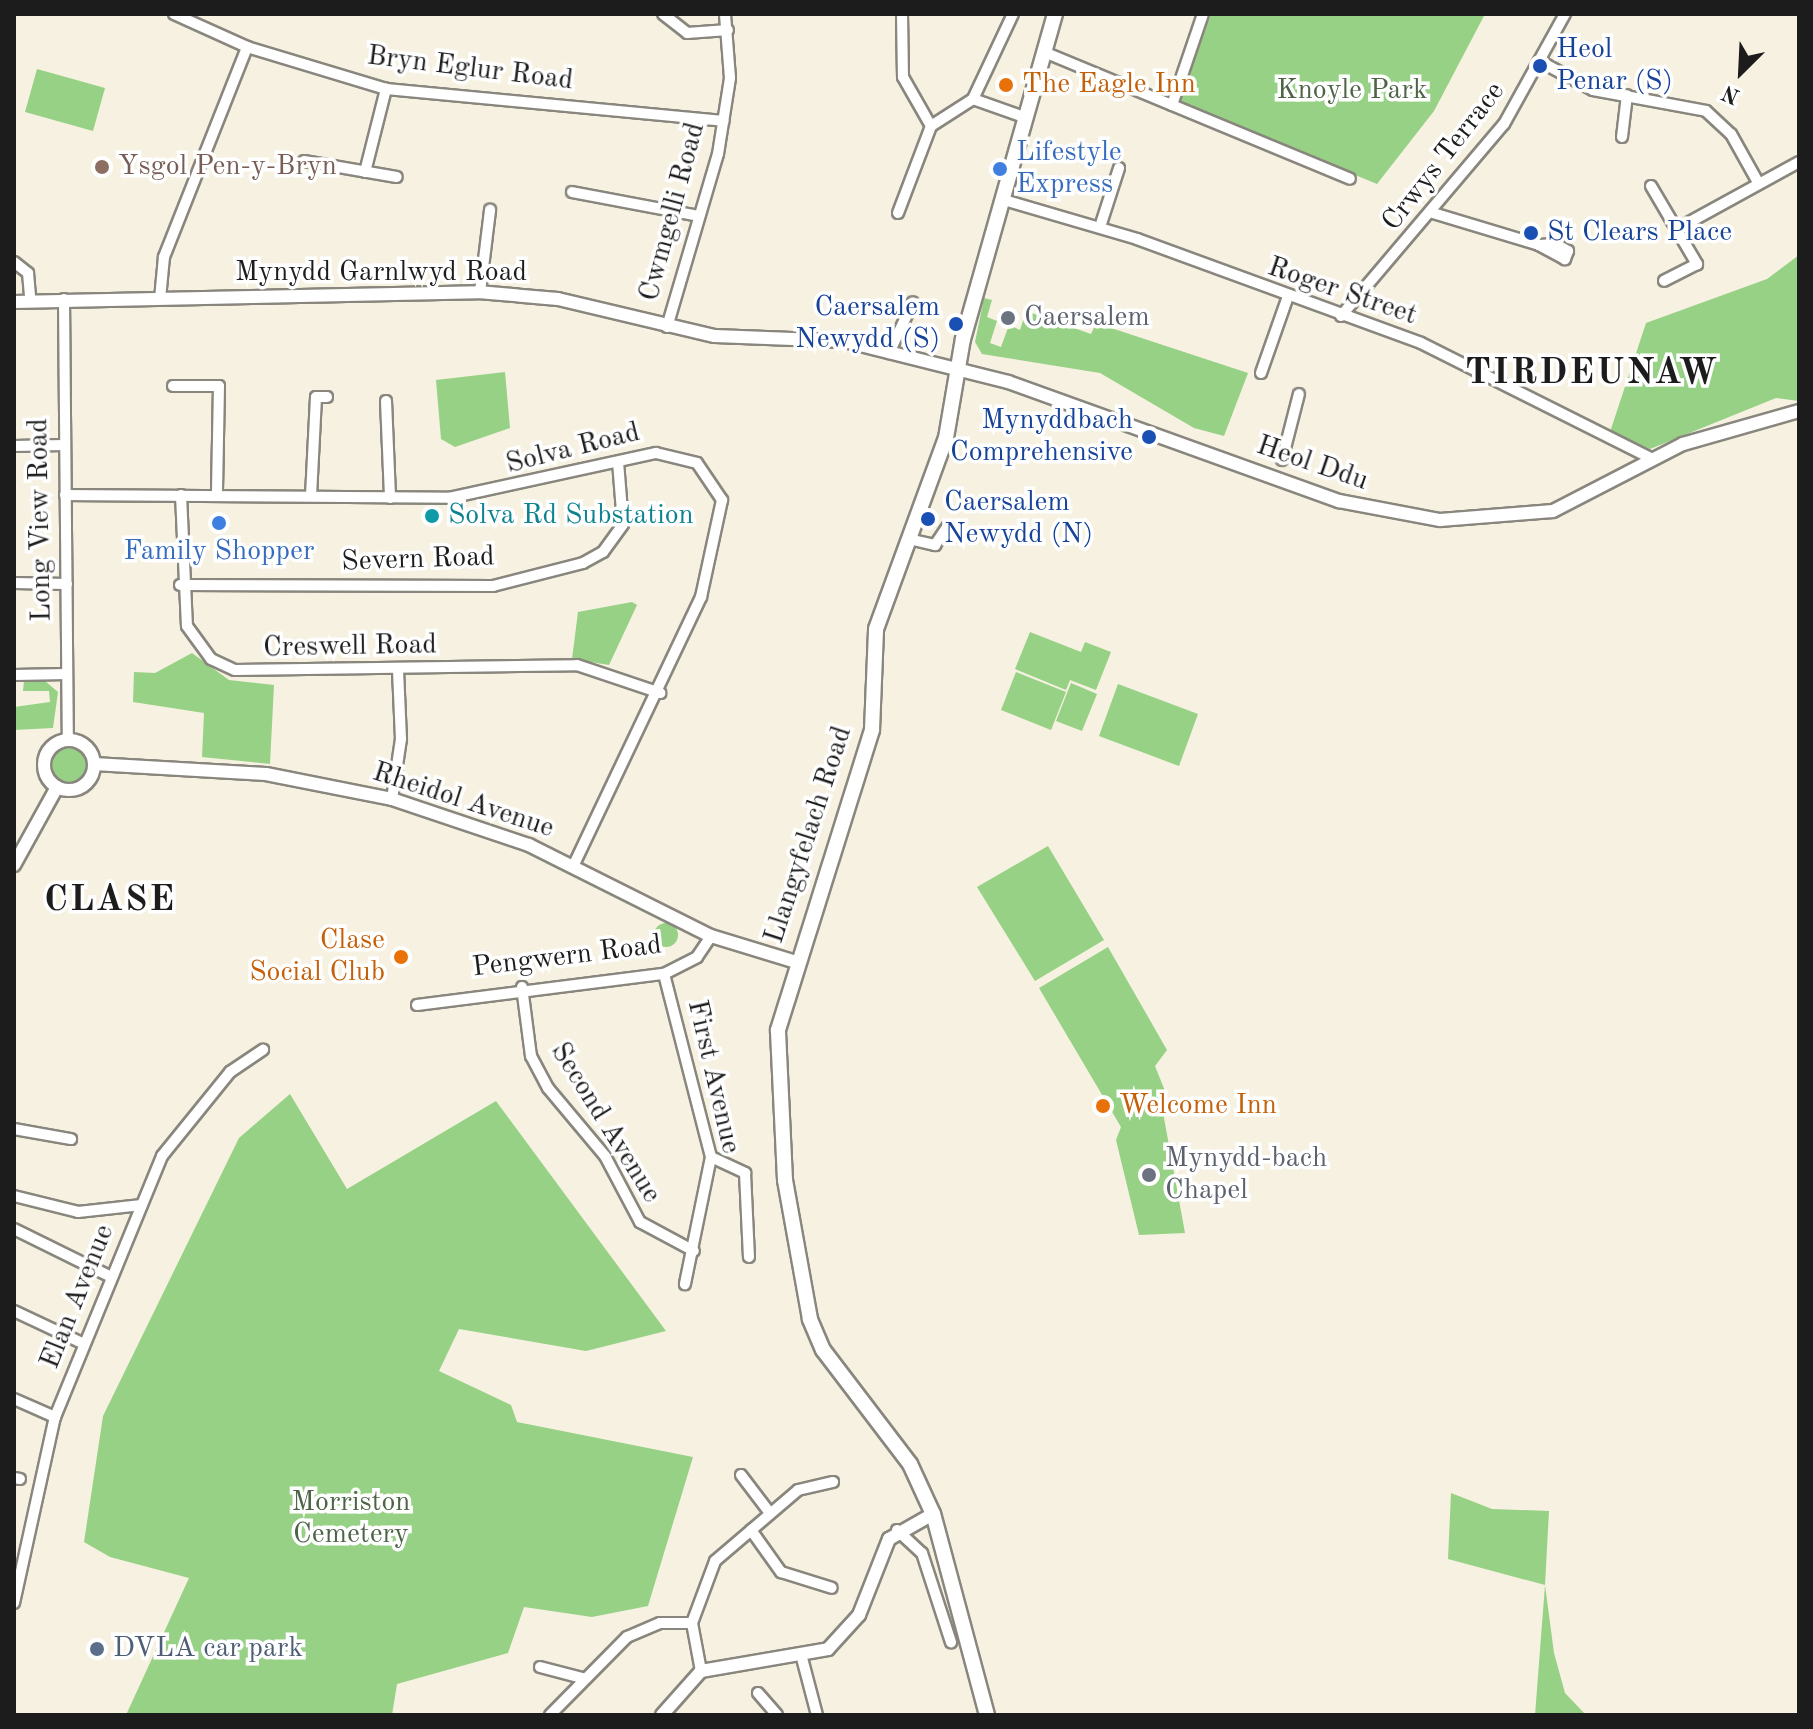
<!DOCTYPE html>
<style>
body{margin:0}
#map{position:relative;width:1813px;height:1729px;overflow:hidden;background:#f6f1e1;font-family:"Old Standard TT",serif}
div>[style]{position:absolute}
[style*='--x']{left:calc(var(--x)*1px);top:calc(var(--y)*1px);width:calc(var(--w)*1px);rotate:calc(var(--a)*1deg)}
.green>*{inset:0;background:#97d185}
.round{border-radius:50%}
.roads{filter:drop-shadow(2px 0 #89867e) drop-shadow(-2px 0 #89867e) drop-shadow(0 2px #89867e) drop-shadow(0 -2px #89867e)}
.minor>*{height:10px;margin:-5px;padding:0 5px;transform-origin:5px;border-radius:5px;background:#fff}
.tertiary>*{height:12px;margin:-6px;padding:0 6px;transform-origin:6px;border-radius:6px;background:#fff}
.tertiary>.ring{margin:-6px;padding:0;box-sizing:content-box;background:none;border:12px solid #fff;border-radius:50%}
.secondary>*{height:14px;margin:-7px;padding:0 7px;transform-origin:7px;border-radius:7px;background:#fff}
.dots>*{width:22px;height:22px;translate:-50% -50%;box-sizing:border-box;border:4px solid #fff;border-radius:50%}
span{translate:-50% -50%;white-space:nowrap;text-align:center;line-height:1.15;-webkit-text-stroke:7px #fff;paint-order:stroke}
.transit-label{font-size:28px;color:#164399}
.left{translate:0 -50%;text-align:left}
.right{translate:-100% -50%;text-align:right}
.street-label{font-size:28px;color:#1c1c1c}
.food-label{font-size:28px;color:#c56008}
.park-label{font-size:28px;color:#4d6446}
.shop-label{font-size:28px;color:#366cbe}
.education-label{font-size:28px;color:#785e54}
.worship-label{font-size:28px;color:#5b616d}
.culture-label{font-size:28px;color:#0d838f}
.service-label{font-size:28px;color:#4e5e75}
.district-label{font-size:36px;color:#1c1c1c;font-weight:700;letter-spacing:2px}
.frame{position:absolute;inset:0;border:16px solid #1c1c1c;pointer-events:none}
.north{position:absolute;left:1701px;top:32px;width:80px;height:80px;-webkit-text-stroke:6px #fff;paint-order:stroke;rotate:204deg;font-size:22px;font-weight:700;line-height:32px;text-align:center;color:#1c1c1c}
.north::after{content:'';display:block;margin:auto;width:28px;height:36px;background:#1c1c1c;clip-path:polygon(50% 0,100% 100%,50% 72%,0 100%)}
</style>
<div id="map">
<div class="green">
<i style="clip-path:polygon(1211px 14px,1485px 14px,1434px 111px,1377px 184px,1179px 102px)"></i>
<i style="clip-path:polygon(37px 69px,105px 88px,93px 131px,25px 112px)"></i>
<i style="clip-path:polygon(1799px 255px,1799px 401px,1776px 398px,1650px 449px,1610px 432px,1646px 323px,1767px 279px)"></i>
<i style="clip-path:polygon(984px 298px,992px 300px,987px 317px,997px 321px,990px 343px,1001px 347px,1009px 325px,1020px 330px,1026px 311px,1091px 334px,1096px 323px,1248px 373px,1224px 436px,1194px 428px,1100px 373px,982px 354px,975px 342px)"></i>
<i style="clip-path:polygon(505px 372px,510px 428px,455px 447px,441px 439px,436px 380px)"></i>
<i style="clip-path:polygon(632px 602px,637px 605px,609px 665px,572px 659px,578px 612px)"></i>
<i style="clip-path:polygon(1030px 632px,1081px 652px,1085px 642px,1111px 652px,1096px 690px,1070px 680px,1066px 690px,1015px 669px)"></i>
<i style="clip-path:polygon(192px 653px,229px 680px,274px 685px,270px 764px,202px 757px,204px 713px,133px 702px,134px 672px,155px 673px)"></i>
<i style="clip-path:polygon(1016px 672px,1066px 692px,1051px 730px,1001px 710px)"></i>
<i style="clip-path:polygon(24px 681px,45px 681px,58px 692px,53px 728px,14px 730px,14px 707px,50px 702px,49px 691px,23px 691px)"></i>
<i style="clip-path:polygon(1071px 683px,1097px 694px,1082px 731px,1056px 721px)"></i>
<i style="clip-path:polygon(1118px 684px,1198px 714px,1179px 766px,1099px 736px)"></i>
<i class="round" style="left:49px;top:745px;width:40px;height:40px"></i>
<i style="clip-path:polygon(1048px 846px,1104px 940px,1035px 981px,977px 887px)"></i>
<i class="round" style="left:654px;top:923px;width:24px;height:24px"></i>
<i style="clip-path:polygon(1108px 947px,1167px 1050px,1155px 1066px,1167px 1096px,1164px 1118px,1185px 1233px,1139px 1235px,1116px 1140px,1121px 1127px,1039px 988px)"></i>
<i style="clip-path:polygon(290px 1094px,347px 1189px,496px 1101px,666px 1331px,586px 1351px,459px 1329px,439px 1371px,511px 1405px,517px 1422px,693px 1457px,648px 1606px,592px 1617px,524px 1607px,508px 1653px,397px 1684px,392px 1715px,126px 1715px,189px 1578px,110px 1557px,84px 1542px,103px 1416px,239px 1138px)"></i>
<i style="clip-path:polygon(1451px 1493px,1492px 1509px,1549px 1511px,1545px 1585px,1554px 1653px,1565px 1693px,1586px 1715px,1535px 1715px,1545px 1585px,1448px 1559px)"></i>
</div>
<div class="roads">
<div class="minor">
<i style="--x:174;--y:14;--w:80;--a:24.3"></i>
<i style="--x:247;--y:47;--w:145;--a:16.8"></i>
<i style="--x:386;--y:89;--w:339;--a:5.4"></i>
<i style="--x:663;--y:14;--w:31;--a:38"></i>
<i style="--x:687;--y:33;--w:41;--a:-4.2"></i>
<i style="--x:902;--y:14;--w:63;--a:89.1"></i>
<i style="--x:903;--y:77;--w:56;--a:60.3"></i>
<i style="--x:1044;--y:52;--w:331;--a:22.5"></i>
<i style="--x:1543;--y:63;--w:57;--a:28.4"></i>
<i style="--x:1593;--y:90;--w:115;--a:10.5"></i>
<i style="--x:1706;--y:111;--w:34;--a:43"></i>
<i style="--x:1731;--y:134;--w:57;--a:60.8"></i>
<i style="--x:973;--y:99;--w:94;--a:-64.8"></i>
<i style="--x:1172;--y:105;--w:96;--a:-71.2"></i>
<i style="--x:1622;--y:137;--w:42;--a:-83.2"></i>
<i style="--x:304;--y:161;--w:94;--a:9.8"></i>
<i style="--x:365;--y:172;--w:86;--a:-75.8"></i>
<i style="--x:1651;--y:186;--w:91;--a:59.5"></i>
<i style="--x:1697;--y:264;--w:37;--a:153"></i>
<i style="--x:572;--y:192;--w:129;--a:10.7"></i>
<i style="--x:1004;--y:200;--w:139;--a:16.3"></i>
<i style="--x:1137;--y:239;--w:302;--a:20.1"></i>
<i style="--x:1421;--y:343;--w:259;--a:26.6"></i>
<i style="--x:898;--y:213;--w:93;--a:-69.2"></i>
<i style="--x:931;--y:126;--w:50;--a:-32.7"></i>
<i style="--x:973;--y:99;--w:57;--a:19.4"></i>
<i style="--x:1433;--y:213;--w:111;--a:16.8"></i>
<i style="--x:1100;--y:227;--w:62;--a:-72.1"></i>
<i style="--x:1677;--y:229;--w:139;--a:-28.8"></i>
<i style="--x:1556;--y:244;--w:14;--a:30"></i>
<i style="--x:1568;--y:251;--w:9;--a:111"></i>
<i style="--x:1565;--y:259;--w:30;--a:-152"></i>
<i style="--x:1539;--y:245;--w:17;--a:-3"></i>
<i style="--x:14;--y:262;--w:18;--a:38"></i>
<i style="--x:28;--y:273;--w:24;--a:85"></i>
<i style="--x:480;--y:292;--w:83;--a:-83"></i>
<i style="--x:64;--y:299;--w:441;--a:89.5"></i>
<i style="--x:160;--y:299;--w:42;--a:-84.6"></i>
<i style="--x:164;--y:257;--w:226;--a:-68.4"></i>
<i style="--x:1341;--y:316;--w:252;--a:-49.7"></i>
<i style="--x:1504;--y:124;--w:126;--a:-61"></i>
<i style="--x:667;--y:327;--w:180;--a:-73.6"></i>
<i style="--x:718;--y:154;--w:77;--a:-81"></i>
<i style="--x:730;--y:78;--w:64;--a:-94.5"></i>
<i style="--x:889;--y:353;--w:56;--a:-64.8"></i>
<i style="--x:1261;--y:373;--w:78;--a:-70.6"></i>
<i style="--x:173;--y:386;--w:46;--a:0"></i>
<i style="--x:219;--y:386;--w:109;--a:91.1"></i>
<i style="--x:386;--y:401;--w:97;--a:87.6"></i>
<i style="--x:14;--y:446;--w:50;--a:-1.1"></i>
<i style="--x:1282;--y:460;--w:68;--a:-75.6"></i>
<i style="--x:65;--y:495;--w:384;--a:0.4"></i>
<i style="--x:449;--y:498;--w:212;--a:-12.3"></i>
<i style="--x:656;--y:453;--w:42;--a:13.7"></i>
<i style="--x:697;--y:463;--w:45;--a:56"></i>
<i style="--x:722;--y:500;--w:99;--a:102.2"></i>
<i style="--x:701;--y:597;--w:296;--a:115.4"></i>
<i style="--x:181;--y:495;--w:131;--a:87.4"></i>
<i style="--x:187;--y:626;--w:41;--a:54"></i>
<i style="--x:211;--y:659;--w:26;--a:25"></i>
<i style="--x:235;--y:670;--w:342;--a:-0.8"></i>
<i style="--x:577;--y:665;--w:88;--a:18.6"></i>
<i style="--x:311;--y:496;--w:99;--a:-87.1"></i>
<i style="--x:316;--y:397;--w:11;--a:0"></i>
<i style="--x:913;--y:540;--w:23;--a:13"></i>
<i style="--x:935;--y:545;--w:22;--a:-56"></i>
<i style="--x:14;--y:583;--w:53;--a:1.1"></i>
<i style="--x:180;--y:585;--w:313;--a:0.2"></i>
<i style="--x:493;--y:586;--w:93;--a:-14.3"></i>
<i style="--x:583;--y:563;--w:23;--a:-29"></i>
<i style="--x:603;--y:552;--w:34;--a:-54"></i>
<i style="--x:623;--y:524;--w:62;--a:-94.6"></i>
<i style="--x:14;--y:675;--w:53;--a:-1.1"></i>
<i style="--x:392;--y:799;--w:61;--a:-81.5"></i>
<i style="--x:401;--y:739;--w:68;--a:-92.5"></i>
<i style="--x:664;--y:974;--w:189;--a:75.6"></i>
<i style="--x:711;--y:1157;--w:130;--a:101.6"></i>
<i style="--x:522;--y:987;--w:70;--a:82.6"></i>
<i style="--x:531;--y:1056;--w:36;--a:62"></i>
<i style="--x:548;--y:1088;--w:89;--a:50"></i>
<i style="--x:605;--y:1156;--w:75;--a:62.1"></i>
<i style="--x:640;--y:1222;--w:61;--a:28.2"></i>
<i style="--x:417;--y:1005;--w:249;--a:-7.2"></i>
<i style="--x:664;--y:974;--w:37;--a:-27"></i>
<i style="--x:697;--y:957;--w:25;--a:-56"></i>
<i style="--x:14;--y:1129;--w:58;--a:10"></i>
<i style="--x:711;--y:1157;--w:38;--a:25"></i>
<i style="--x:745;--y:1173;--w:84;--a:87.3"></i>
<i style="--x:14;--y:1196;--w:66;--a:14"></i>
<i style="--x:78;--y:1212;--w:64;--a:-6.2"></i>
<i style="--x:14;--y:1229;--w:108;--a:26.3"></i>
<i style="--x:14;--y:1311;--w:77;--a:25.2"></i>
<i style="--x:14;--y:1399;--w:45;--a:23.7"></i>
<i style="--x:741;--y:1475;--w:48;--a:52.7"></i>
<i style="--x:14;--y:1478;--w:6;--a:9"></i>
<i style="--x:751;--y:1530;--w:52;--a:54.5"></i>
<i style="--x:781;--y:1572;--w:53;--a:17.4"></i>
<i style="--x:897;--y:1530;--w:34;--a:43"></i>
<i style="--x:922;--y:1553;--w:94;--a:72"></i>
<i style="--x:14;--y:1603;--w:190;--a:-77.6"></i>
<i style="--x:55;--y:1417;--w:282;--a:-67.7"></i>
<i style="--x:162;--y:1156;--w:108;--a:-51"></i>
<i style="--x:230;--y:1072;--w:40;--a:-34"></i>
<i style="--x:802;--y:1658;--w:59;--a:75.3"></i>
<i style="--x:540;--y:1667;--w:43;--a:14.7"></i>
<i style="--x:701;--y:1671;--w:49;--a:-100.6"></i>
<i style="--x:692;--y:1623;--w:66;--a:-69.6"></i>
<i style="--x:715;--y:1561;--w:109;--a:-40.5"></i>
<i style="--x:798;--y:1490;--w:36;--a:-13"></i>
<i style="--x:758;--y:1693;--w:29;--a:49"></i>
<i style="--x:550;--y:1715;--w:110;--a:-45.4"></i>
<i style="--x:627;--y:1637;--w:36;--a:-23"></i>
<i style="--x:660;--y:1623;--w:32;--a:0"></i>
</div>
<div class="tertiary">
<i style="--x:14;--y:302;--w:464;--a:-1.2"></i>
<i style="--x:478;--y:292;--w:80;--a:5"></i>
<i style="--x:558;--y:299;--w:161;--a:13.3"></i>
<i style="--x:715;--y:336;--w:129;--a:2.2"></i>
<i style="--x:844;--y:341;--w:169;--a:14"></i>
<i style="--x:1008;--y:382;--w:352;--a:19.8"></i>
<i style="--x:1339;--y:501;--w:103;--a:10.7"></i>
<i style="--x:1440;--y:520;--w:113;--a:-4.6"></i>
<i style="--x:1553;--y:511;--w:146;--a:-27.3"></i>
<i style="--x:1683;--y:444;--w:121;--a:-15.9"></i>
<i class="ring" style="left:44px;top:740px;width:38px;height:38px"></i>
<i style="--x:94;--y:764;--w:172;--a:3.3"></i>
<i style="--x:266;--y:774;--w:128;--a:11.2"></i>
<i style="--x:392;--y:799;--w:145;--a:18.6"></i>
<i style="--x:529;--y:845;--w:203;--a:26.6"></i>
<i style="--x:711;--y:936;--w:89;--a:17"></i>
<i style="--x:14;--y:865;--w:89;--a:-61.1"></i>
<i style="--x:662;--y:1715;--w:59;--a:-48.4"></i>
<i style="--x:701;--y:1671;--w:129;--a:-9.8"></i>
<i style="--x:828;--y:1649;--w:46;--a:-47.6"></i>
<i style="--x:859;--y:1615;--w:82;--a:-68.5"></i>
<i style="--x:889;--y:1539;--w:51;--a:-29.6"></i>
</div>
<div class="secondary">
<i style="--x:987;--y:1715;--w:208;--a:-105"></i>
<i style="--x:933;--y:1514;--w:55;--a:-114.7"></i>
<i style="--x:910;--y:1464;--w:143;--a:-127.3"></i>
<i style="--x:823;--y:1350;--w:34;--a:-113"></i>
<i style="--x:810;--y:1319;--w:141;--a:-100.2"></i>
<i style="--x:785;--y:1180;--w:150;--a:-92.7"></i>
<i style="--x:778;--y:1030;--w:314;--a:-72.6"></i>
<i style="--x:872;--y:730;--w:101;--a:-87.7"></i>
<i style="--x:876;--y:629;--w:203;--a:-69.9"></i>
<i style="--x:946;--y:438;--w:100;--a:-80.3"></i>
<i style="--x:963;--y:339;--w:338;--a:-74.2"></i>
</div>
</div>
<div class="dots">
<i style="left:1540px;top:66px;background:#1a4fb4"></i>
<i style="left:1006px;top:85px;background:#e8710a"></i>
<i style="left:102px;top:167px;background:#8d6e63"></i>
<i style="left:1000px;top:169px;background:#3f7fe0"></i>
<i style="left:1531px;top:233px;background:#1a4fb4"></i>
<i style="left:1008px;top:318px;background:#6b7280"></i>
<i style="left:956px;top:324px;background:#1a4fb4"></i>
<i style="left:1149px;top:437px;background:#1a4fb4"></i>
<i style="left:432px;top:516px;background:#0f9aa8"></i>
<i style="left:928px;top:519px;background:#1a4fb4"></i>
<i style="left:219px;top:523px;background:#3f7fe0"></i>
<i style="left:401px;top:957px;background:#e8710a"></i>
<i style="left:1103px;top:1106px;background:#e8710a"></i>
<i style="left:1149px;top:1175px;background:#6b7280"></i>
<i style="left:97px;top:1649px;background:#5c6f8a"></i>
</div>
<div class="transit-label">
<span class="left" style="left:1556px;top:66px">Heol<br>Penar (S)</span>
<span class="left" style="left:1547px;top:233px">St Clears Place</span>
<span class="right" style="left:940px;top:324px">Caersalem<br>Newydd (S)</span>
<span class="right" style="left:1133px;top:437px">Mynyddbach<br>Comprehensive</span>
<span class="left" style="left:944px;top:519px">Caersalem<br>Newydd (N)</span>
</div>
<div class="street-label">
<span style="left:470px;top:69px;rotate:7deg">Bryn Eglur Road</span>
<span style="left:1444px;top:157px;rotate:-52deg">Crwys Terrace</span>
<span style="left:673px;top:212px;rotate:-75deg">Cwmgelli Road</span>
<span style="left:381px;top:273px">Mynydd Garnlwyd Road</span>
<span style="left:1342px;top:292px;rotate:19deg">Roger Street</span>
<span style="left:573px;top:449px;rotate:-14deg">Solva Road</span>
<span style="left:1312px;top:464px;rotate:19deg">Heol Ddu</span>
<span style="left:41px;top:520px;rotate:-91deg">Long View Road</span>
<span style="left:418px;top:560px;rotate:-2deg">Severn Road</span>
<span style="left:350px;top:647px;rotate:-1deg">Creswell Road</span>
<span style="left:463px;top:801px;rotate:18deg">Rheidol Avenue</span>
<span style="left:809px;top:835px;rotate:-72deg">Llangyfelach Road</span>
<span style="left:567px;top:957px;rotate:-7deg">Pengwern Road</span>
<span style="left:713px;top:1077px;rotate:77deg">First Avenue</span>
<span style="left:605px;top:1123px;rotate:58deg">Second Avenue</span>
<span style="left:78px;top:1297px;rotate:-68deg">Elan Avenue</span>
</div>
<div class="food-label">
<span class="left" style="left:1022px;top:85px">The Eagle Inn</span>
<span class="right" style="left:385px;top:957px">Clase<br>Social Club</span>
<span class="left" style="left:1119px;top:1106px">Welcome Inn</span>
</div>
<div class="park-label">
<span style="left:1352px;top:91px">Knoyle Park</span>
<span style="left:351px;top:1519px">Morriston<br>Cemetery</span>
</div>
<div class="shop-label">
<span class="left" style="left:1016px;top:169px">Lifestyle<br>Express</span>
<span style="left:219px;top:552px">Family Shopper</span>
</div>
<div class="education-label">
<span class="left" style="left:118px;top:167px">Ysgol Pen-y-Bryn</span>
</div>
<div class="worship-label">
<span class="left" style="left:1024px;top:318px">Caersalem</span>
<span class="left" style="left:1165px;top:1175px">Mynydd-bach<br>Chapel</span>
</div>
<div class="culture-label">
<span class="left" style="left:448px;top:516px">Solva Rd Substation</span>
</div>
<div class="service-label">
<span class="left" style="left:113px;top:1649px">DVLA car park</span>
</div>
<div class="district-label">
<span style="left:1592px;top:375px">TIRDEUNAW</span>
<span style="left:110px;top:902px">CLASE</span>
</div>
<div class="frame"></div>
<div class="north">N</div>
</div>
